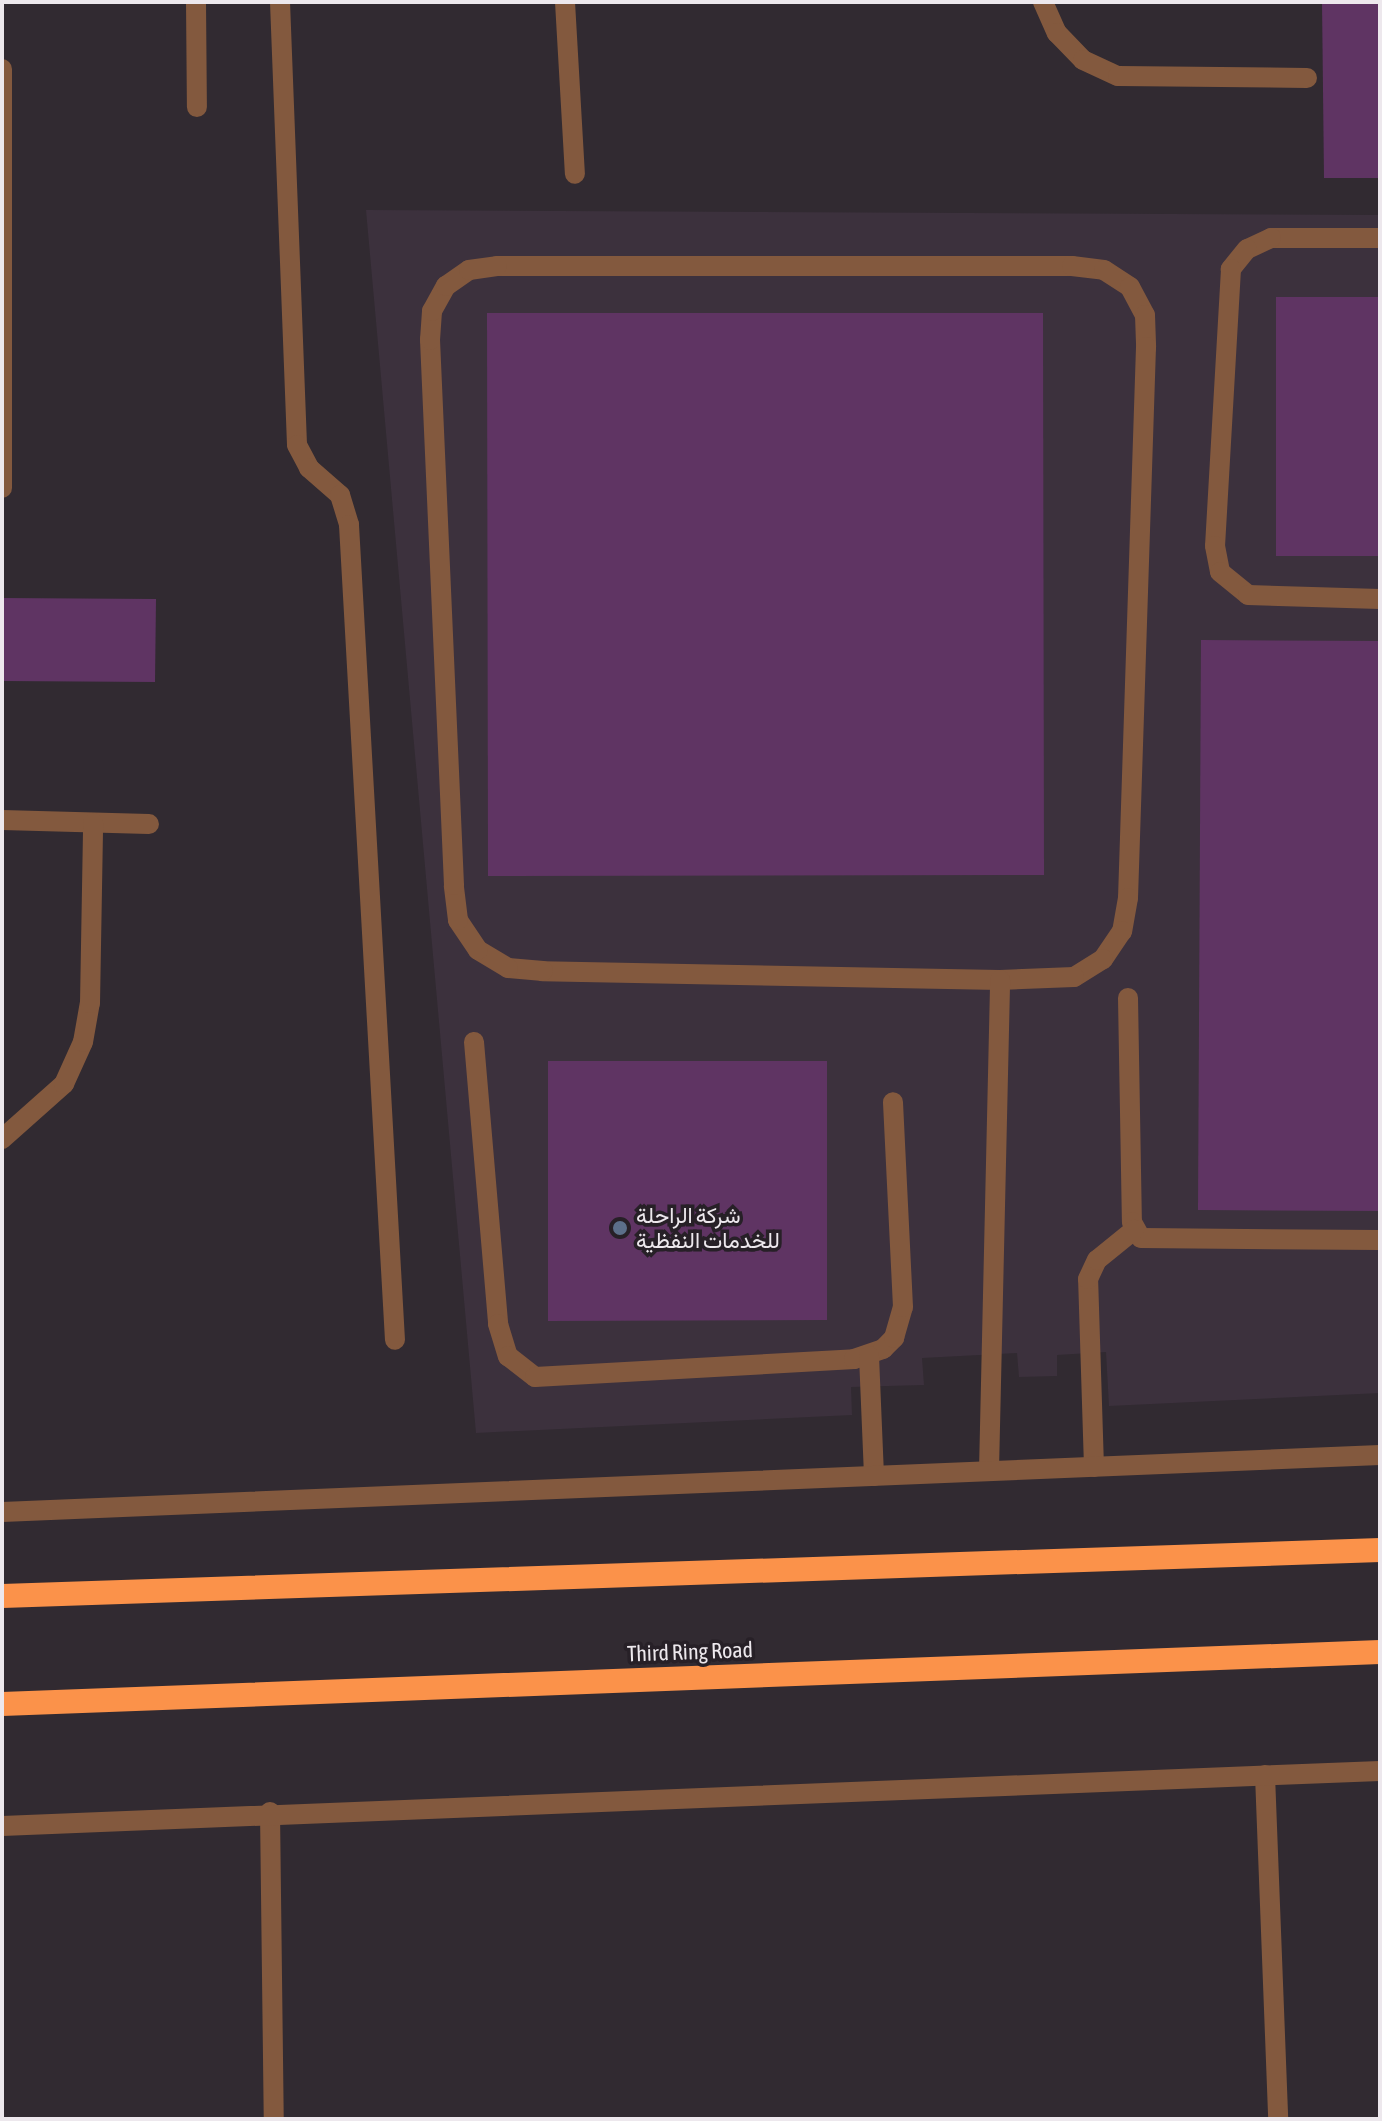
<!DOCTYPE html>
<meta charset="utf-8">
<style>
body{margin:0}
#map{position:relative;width:1382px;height:2121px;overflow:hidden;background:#312a31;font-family:"Asap Condensed",Vazirmatn,sans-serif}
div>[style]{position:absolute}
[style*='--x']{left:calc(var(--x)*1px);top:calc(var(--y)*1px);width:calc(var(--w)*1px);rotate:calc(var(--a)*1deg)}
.built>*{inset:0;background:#3c313d}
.building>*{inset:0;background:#5f3463}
.minor>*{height:20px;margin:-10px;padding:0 10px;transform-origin:10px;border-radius:10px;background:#83593e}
.highway>*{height:24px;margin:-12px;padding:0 12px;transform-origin:12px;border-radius:12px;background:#fb924a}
.dots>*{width:22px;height:22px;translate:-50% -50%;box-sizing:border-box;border:4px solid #272027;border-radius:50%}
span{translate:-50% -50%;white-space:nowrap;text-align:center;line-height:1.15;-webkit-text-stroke:7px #272027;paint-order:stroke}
.poi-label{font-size:22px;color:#ede8ed}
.left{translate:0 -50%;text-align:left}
.street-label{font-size:22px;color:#ede8ed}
.frame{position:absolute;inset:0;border:4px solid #ede8ed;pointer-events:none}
</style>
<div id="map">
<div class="built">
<i style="clip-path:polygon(366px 210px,1380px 215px,1380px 1393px,1109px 1406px,1106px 1352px,1057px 1355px,1057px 1376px,1019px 1377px,1017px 1353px,922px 1358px,924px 1385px,851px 1387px,852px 1415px,476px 1433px)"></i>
</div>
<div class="building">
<i style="clip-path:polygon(1322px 2px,1380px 2px,1380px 178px,1324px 178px)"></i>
<i style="clip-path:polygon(1276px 297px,1380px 297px,1380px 556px,1276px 556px)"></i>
<i style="clip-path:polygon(487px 313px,1043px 313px,1044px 875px,488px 876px)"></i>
<i style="clip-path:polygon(2px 598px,156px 599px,155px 682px,2px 681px)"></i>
<i style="clip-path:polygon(1201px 640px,1380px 641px,1380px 1211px,1198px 1210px)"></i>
<i style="clip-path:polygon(548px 1061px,827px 1061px,827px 1320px,548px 1321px)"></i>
</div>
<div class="minor">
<i style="--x:196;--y:2;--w:105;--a:89.5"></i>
<i style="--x:280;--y:2;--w:443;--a:87.8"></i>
<i style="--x:297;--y:445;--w:26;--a:62"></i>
<i style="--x:309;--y:468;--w:41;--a:41.1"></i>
<i style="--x:340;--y:495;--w:31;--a:73"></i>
<i style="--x:349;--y:525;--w:816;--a:86.77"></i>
<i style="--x:565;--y:2;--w:172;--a:86.7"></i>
<i style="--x:1043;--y:2;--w:34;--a:66"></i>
<i style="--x:1057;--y:33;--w:37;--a:46"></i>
<i style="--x:1083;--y:60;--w:38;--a:25"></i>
<i style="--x:1118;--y:76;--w:189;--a:0.6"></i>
<i style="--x:2;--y:69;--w:419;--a:90"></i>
<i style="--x:1380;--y:238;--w:109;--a:180"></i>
<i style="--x:1271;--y:238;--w:26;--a:155"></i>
<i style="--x:1247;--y:249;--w:26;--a:129"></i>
<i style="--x:1231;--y:269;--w:277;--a:93.3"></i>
<i style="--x:1215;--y:546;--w:26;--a:79"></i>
<i style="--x:1220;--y:572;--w:36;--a:39"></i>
<i style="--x:1248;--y:595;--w:132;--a:1.7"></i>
<i style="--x:497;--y:266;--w:575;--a:0"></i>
<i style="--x:1072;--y:266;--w:32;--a:7"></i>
<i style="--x:1104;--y:270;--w:31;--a:33"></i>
<i style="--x:1130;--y:287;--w:32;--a:62"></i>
<i style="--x:1145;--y:315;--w:32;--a:88"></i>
<i style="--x:1146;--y:347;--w:551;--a:91.87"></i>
<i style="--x:1128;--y:898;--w:34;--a:100"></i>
<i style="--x:1122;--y:931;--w:34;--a:124"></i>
<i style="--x:1103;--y:959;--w:34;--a:148"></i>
<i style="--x:1074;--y:977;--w:74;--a:177.7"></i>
<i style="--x:1000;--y:980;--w:457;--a:-178.9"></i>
<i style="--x:543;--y:971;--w:35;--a:-175"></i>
<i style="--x:508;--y:968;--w:35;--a:-149"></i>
<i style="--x:478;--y:950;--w:36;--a:-124"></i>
<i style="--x:458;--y:920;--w:35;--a:-97"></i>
<i style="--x:454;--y:885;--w:546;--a:-92.52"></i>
<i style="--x:430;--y:340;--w:29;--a:-86"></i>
<i style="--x:432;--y:311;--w:29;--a:-61"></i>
<i style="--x:446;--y:286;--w:28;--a:-35"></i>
<i style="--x:469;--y:270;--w:28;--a:-8"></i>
<i style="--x:2;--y:820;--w:147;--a:1.6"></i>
<i style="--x:1128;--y:998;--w:224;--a:89"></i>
<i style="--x:1132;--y:1222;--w:18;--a:61"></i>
<i style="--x:1141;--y:1238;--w:239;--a:0.5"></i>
<i style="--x:474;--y:1042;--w:283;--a:85.1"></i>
<i style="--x:498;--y:1324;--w:34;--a:73"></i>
<i style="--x:508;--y:1356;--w:34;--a:38"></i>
<i style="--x:535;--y:1377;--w:320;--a:-3.2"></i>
<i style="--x:854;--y:1359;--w:31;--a:-19"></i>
<i style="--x:883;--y:1349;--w:16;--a:-45"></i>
<i style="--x:894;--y:1338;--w:32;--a:-74"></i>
<i style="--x:903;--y:1307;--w:205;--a:-92.8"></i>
<i style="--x:2;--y:1139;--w:83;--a:-41.6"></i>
<i style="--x:64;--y:1084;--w:46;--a:-65.7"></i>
<i style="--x:83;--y:1042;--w:40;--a:-80"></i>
<i style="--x:90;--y:1003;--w:180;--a:-89"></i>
<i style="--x:869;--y:1356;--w:120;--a:87.6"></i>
<i style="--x:1094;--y:1467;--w:188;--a:-91.8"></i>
<i style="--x:1088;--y:1279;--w:21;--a:-65"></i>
<i style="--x:1097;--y:1260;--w:48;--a:-39"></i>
<i style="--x:989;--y:1471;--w:491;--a:-88.7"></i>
<i style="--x:2;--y:1512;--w:1379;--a:-2.37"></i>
<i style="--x:1265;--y:1775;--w:344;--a:87.8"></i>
<i style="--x:270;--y:1812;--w:307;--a:89.3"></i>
<i style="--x:2;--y:1826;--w:1379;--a:-2.29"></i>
</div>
<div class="highway">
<i style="--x:2;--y:1596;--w:1379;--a:-1.91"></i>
<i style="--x:2;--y:1704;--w:1379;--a:-2.16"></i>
</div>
<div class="dots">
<i style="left:620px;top:1228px;background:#5c6f8a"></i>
</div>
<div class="poi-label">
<span class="left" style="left:636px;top:1228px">شركة الراحلة<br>للخدمات النفظية</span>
</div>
<div class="street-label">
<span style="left:690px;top:1652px;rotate:-2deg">Third Ring Road</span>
</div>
<div class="frame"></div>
</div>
